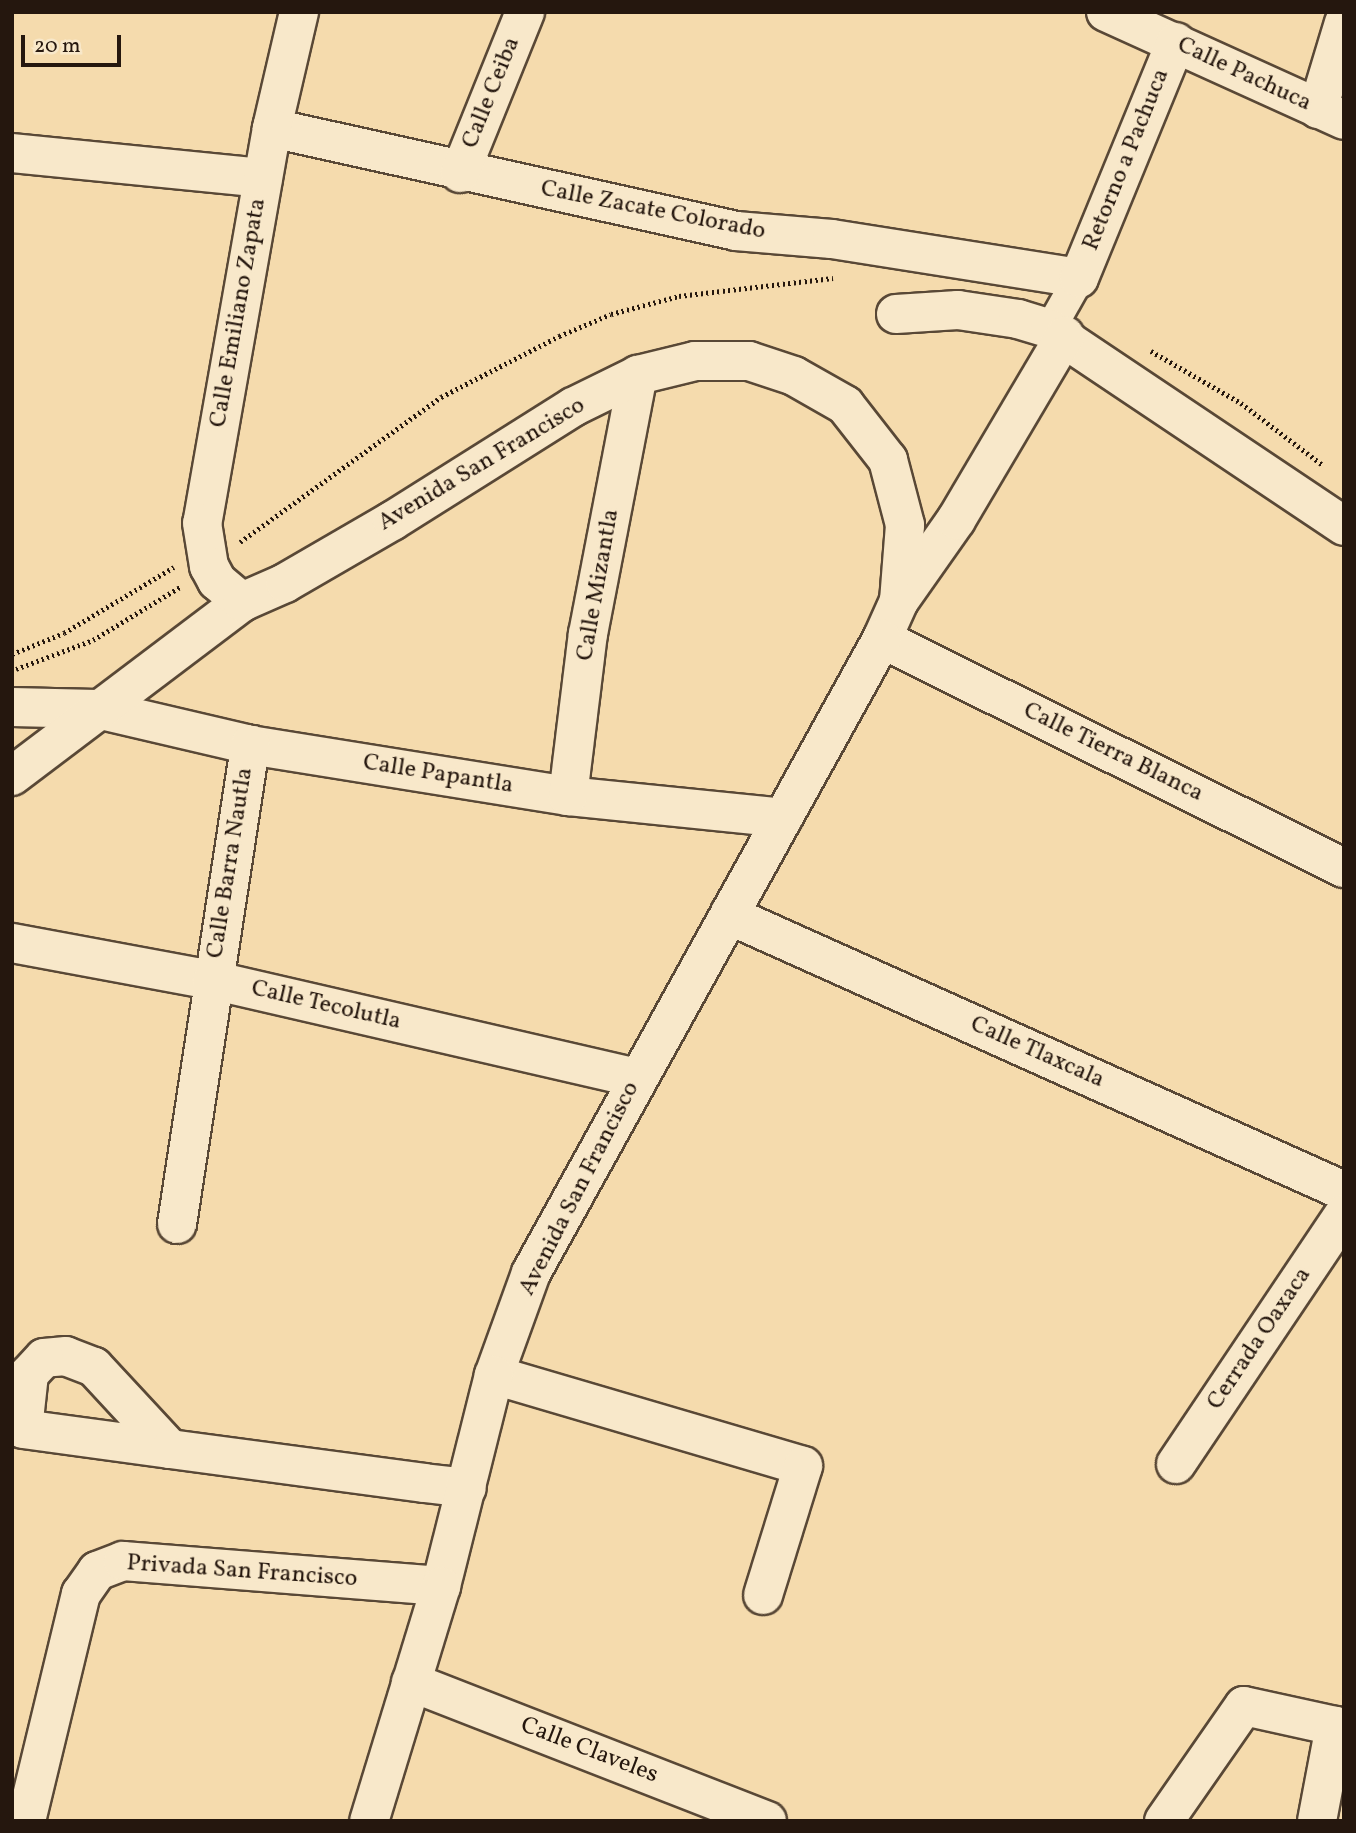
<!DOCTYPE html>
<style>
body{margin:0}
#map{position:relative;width:1356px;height:1833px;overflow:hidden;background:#f5dbad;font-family:Vollkorn,serif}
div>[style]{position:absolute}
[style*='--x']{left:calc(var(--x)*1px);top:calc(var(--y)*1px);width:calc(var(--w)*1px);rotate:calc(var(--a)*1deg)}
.path>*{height:4.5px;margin-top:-2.25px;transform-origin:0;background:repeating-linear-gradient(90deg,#25170e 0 2px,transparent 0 5.5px)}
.roads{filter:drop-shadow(2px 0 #594836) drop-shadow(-2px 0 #594836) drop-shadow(0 2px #594836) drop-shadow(0 -2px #594836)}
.pedestrian>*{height:30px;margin:-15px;padding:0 15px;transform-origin:15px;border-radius:15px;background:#f8e8ca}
.minor>*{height:38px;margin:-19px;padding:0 19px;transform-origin:19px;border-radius:19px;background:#f8e8ca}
.tertiary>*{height:38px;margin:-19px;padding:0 19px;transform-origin:19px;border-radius:19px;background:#f8e8ca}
span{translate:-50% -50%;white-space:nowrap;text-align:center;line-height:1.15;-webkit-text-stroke:5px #f8e8ca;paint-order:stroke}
.street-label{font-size:24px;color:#25170e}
.frame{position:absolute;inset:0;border:14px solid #25170e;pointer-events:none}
.scale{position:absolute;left:21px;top:35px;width:100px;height:32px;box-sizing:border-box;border:4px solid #25170e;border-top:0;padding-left:9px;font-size:21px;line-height:24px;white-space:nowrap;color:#25170e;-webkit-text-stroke:5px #f8e8ca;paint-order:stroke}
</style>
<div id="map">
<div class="path">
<i style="--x:1151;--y:351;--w:104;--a:30"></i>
<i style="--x:1241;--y:403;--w:104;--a:37.2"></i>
<i style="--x:240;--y:542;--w:248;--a:-35.8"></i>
<i style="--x:441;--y:397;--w:133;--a:-27.3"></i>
<i style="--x:559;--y:336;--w:56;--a:-22.9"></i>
<i style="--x:611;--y:314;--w:70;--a:-14.8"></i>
<i style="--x:679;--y:296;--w:155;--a:-6.7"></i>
<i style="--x:12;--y:654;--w:56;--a:-22"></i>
<i style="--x:64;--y:633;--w:128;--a:-31"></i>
<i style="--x:16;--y:669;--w:82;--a:-20.6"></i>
<i style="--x:93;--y:640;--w:102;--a:-31.3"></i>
</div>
<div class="roads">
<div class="pedestrian">
<i style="--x:1050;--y:329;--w:59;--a:-60.4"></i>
</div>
<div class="minor">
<i style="--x:1106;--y:12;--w:261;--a:24.4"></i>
<i style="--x:1318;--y:109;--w:90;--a:-73.2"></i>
<i style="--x:272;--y:128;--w:475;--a:12.5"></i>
<i style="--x:736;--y:231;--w:96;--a:4.8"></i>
<i style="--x:832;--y:239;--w:250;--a:9"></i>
<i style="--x:1079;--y:278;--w:255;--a:-67.7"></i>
<i style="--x:12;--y:153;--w:252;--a:5.7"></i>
<i style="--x:460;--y:173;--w:174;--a:-68"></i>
<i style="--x:896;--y:314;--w:62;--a:-3.7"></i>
<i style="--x:958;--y:310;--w:61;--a:8.5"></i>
<i style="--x:1018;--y:319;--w:34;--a:17"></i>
<i style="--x:1050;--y:329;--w:354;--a:33.8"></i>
<i style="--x:899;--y:601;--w:99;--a:-54.9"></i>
<i style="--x:956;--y:520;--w:214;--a:-59.4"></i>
<i style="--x:882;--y:639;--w:516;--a:26.37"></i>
<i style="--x:12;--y:707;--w:85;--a:1.3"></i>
<i style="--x:97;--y:709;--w:157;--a:13.2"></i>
<i style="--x:250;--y:745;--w:322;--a:9.1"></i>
<i style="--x:568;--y:796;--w:216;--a:5.8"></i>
<i style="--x:12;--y:776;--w:288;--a:-37.1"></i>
<i style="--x:568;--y:796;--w:163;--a:-83"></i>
<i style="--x:588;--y:634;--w:264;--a:-79.1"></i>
<i style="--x:729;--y:915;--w:674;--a:24.17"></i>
<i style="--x:12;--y:943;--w:203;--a:10.5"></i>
<i style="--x:212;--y:980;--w:436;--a:13"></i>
<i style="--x:177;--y:1224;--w:485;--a:-81.3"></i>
<i style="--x:494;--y:1375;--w:322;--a:16.4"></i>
<i style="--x:803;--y:1466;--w:135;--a:107.2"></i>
<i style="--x:170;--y:1449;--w:112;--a:-132.8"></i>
<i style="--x:94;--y:1367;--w:30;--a:-159"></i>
<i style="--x:66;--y:1356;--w:22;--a:175"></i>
<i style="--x:44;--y:1358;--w:22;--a:133"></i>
<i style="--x:29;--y:1374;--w:55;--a:96.2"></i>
<i style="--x:23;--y:1429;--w:148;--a:7.7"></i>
<i style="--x:170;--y:1449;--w:256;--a:7.6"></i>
<i style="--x:424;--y:1483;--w:43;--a:6.6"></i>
<i style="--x:1176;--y:1464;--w:301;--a:-56.1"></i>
<i style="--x:411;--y:1682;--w:382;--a:21.3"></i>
<i style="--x:26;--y:1821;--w:234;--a:-76.4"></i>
<i style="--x:81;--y:1594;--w:28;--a:-55"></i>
<i style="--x:97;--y:1571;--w:28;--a:-21"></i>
<i style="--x:123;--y:1561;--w:319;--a:4.5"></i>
<i style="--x:1164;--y:1821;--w:140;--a:-55.2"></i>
<i style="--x:1244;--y:1706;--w:102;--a:12.4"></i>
<i style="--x:1317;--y:1821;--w:97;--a:-79.3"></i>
</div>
<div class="tertiary">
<i style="--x:299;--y:12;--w:119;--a:103.1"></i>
<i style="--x:272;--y:128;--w:401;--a:100"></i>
<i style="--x:202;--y:523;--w:44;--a:80.8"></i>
<i style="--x:209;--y:566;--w:17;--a:62"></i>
<i style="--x:217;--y:581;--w:33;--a:40"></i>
<i style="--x:242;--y:602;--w:47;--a:-23.8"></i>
<i style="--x:285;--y:583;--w:124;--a:-30.1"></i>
<i style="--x:392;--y:521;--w:214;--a:-32.2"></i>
<i style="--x:573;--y:407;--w:72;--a:-26.2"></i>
<i style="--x:638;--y:375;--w:59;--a:-13.8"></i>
<i style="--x:695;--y:361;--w:54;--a:0"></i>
<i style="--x:749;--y:361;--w:47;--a:18.4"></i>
<i style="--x:794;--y:376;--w:59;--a:29.6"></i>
<i style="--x:845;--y:405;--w:70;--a:52"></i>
<i style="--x:888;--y:460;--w:67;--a:75.3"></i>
<i style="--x:905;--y:525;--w:76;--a:94.5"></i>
<i style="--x:899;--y:601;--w:42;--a:114.1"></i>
<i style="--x:882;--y:639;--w:725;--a:118.97"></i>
<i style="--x:531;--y:1273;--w:109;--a:109.9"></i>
<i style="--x:494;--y:1375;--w:218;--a:104.1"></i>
<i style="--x:441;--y:1586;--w:246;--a:107"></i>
</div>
</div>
<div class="street-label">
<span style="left:1244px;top:75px;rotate:25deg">Calle Pachuca</span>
<span style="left:492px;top:93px;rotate:-68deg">Calle Ceiba</span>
<span style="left:1127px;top:160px;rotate:-68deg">Retorno a Pachuca</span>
<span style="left:653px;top:211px;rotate:11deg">Calle Zacate Colorado</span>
<span style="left:239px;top:313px;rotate:-80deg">Calle Emiliano Zapata</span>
<span style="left:482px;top:465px;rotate:-31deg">Avenida San Francisco</span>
<span style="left:599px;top:585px;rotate:-80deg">Calle Mizantla</span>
<span style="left:1113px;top:753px;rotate:26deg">Calle Tierra Blanca</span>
<span style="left:438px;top:775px;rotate:9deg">Calle Papantla</span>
<span style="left:231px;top:863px;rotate:-81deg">Calle Barra Nautla</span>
<span style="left:326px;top:1006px;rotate:13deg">Calle Tecolutla</span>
<span style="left:1037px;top:1053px;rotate:24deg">Calle Tlaxcala</span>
<span style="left:580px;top:1189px;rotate:-63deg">Avenida San Francisco</span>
<span style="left:1260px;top:1339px;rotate:-56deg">Cerrada Oaxaca</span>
<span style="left:242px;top:1572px;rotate:4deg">Privada San Francisco</span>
<span style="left:589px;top:1751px;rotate:21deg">Calle Claveles</span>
</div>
<div class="frame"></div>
<div class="scale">20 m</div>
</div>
